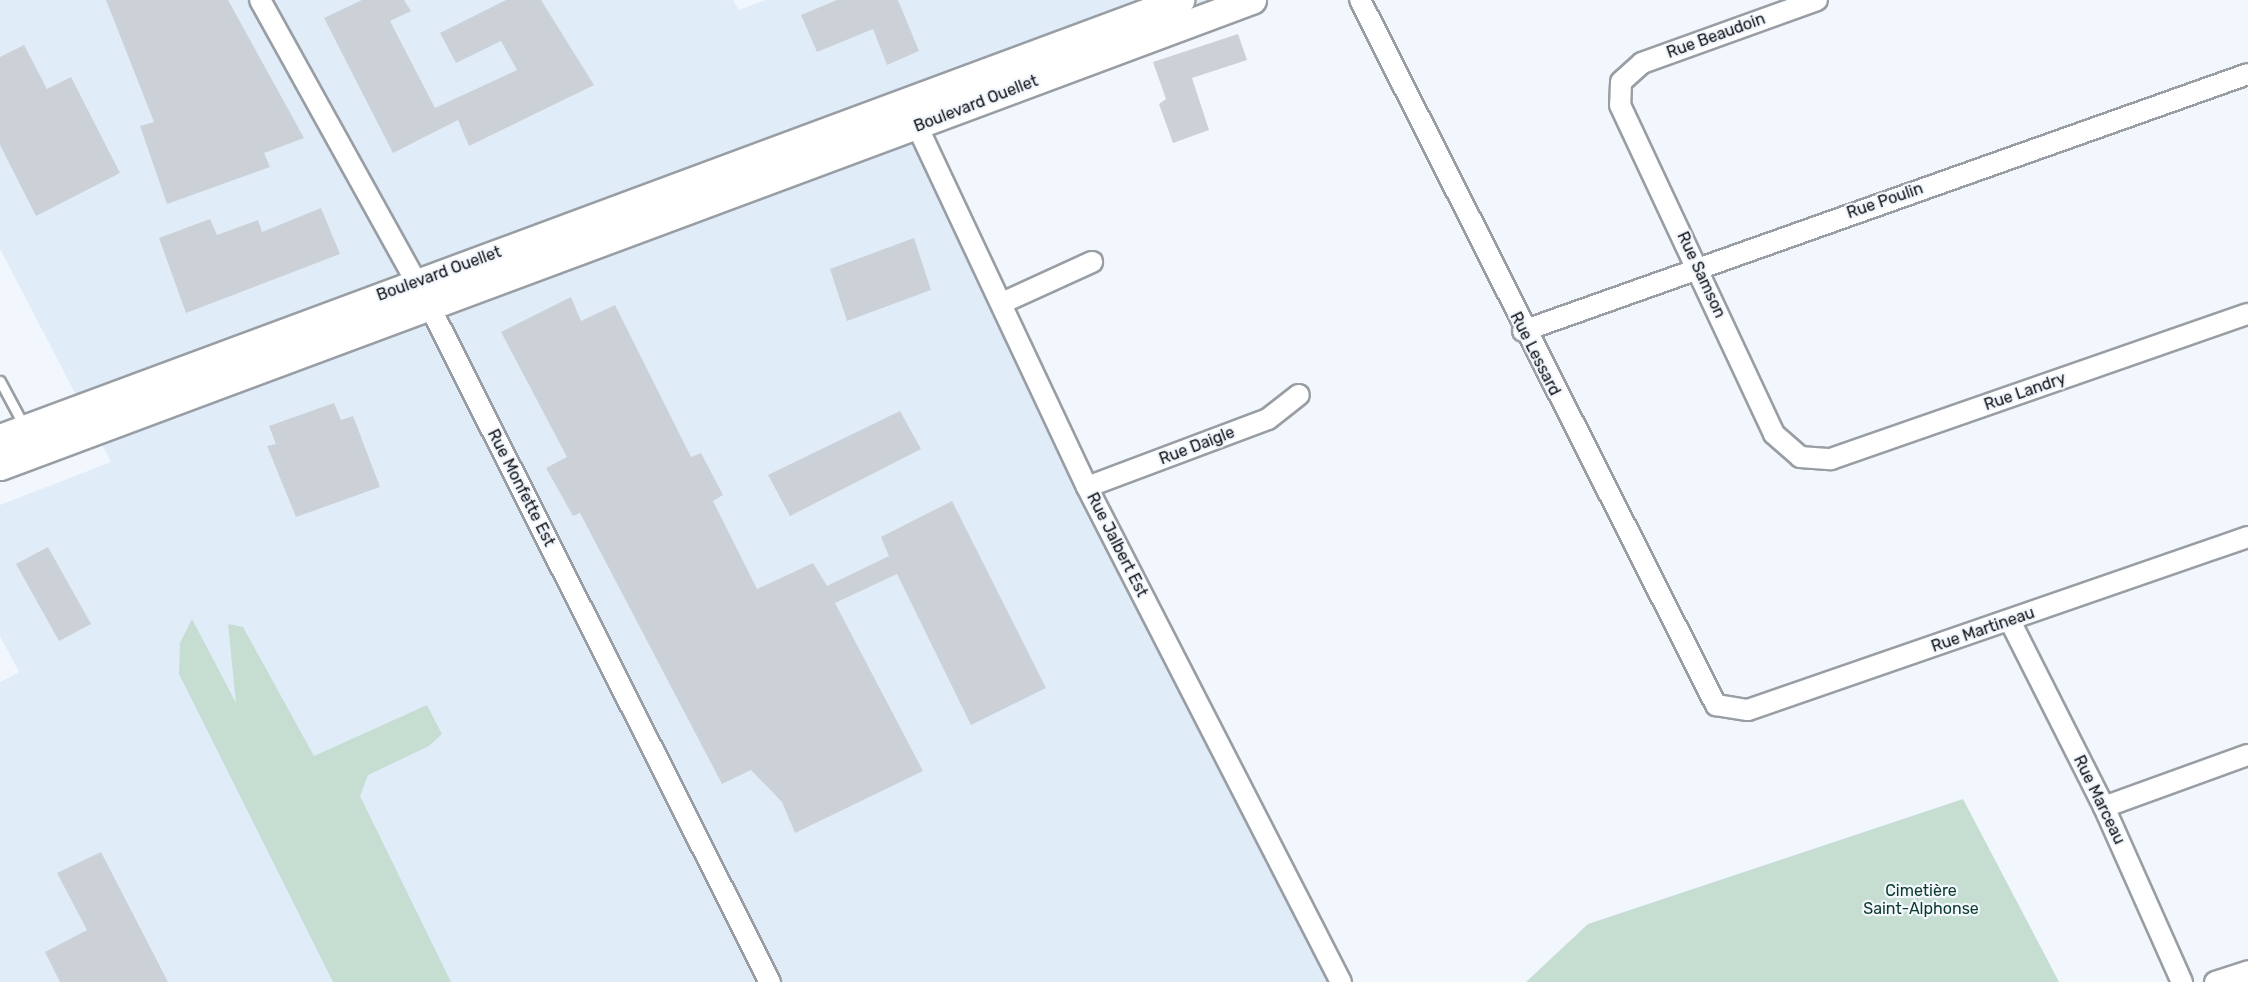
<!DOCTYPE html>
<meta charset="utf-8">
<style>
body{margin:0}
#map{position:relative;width:2248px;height:982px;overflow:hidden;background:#f1f7fd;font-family:Rubik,sans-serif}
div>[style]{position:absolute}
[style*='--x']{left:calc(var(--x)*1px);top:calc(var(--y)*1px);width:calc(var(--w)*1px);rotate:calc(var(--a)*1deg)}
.built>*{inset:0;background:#e1ecf9}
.green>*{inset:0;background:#c6ded2}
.building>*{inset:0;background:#cbd1d7}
.roads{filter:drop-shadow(2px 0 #989ea4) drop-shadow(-2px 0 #989ea4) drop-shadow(0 2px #989ea4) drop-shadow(0 -2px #989ea4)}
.lane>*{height:9px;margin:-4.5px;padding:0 4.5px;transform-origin:4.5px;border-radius:4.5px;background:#fff}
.street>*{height:20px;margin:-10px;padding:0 10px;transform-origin:10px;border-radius:10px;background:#fff}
.secondary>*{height:27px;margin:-13.5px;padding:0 13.5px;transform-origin:13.5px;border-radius:13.5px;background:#fff}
span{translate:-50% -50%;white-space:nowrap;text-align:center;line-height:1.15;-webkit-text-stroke:4.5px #f1f7fd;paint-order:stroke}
.street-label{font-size:16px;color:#101215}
.park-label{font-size:16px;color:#0b3a29}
</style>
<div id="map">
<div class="built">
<i style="clip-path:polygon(0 0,733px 0,739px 10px,765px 0,1208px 0,1215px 13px,918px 126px,1341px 982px,0 982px,0 682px,19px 672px,0 636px,0 505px,111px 462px,0 249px)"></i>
</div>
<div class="green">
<i style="clip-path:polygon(192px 619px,236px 703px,228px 624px,243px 627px,314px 756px,427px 705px,442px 734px,429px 746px,368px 775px,360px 796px,451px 982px,333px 982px,179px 674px,180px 643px)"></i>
<i style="clip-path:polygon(1963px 799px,2059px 982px,1526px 982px,1588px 924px)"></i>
</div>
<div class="building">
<i style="clip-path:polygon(106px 0,228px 0,304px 138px,264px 153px,270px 167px,167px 204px,140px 126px,154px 122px)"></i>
<i style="clip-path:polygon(362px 0,404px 0,411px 11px,390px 21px,435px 108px,517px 70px,501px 41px,456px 63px,440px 33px,506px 0,541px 0,594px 85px,469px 146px,458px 120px,393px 153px,324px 18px)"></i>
<i style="clip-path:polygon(837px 0,898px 0,919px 51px,887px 65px,873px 29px,817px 52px,801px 15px)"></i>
<i style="clip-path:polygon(1238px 34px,1247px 60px,1192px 78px,1209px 130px,1173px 143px,1159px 104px,1166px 99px,1153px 62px)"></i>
<i style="clip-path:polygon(24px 45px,47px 89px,71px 77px,120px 173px,36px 216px,0 145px,0 57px)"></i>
<i style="clip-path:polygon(321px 208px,340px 254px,186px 313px,159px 238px,210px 219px,217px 235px,258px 220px,262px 232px)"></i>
<i style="clip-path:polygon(914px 238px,931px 290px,847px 321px,830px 269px)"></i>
<i style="clip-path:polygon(571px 297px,581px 321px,615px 305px,691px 457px,701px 453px,723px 495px,713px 501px,757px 589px,813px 563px,827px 586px,889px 556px,881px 537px,952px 501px,1046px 688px,971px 725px,897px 574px,835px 603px,923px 771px,795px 833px,782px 802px,751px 770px,722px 784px,580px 513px,573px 516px,546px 468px,567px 457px,501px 332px)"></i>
<i style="clip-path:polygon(334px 403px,341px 420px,353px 416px,380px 487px,296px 517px,267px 446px,276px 444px,269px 426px)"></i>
<i style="clip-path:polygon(900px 411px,921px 449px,790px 516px,768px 475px)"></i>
<i style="clip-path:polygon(48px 547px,91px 624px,59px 641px,16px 564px)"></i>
<i style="clip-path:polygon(101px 852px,168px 982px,60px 982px,45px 952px,87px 930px,57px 873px)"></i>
</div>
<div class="roads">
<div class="lane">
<i style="--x:0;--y:381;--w:51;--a:61.9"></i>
</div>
<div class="street">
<i style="--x:260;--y:0;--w:351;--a:61"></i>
<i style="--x:430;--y:307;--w:756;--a:63.27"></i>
<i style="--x:1360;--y:0;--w:790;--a:63.21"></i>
<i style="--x:1716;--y:705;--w:32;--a:9"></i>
<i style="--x:1748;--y:710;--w:529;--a:-19.09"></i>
<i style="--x:1817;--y:0;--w:186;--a:160.2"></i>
<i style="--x:1642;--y:63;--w:28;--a:138"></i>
<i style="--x:1621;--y:82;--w:23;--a:92"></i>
<i style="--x:1620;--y:105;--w:363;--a:64.9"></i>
<i style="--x:1774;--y:434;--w:35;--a:41"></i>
<i style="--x:1800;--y:457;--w:31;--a:4"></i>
<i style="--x:1831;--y:459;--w:441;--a:-19.2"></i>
<i style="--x:911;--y:113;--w:413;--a:64.8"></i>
<i style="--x:1087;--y:487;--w:556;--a:62.84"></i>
<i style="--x:1002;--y:303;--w:99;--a:-24.5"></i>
<i style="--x:1523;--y:331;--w:769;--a:-19.52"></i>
<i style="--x:1087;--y:487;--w:193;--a:-20.6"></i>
<i style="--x:1268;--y:419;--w:39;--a:-38"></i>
<i style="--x:2010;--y:621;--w:208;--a:63.2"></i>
<i style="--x:2104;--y:807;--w:192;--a:66"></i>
<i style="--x:2104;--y:807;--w:153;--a:-19.9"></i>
<i style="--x:2215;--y:982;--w:35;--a:-18"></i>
</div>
<div class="secondary">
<i style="--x:0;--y:438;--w:1259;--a:-20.36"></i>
<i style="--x:0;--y:466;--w:1336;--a:-20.42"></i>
</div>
</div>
<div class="street-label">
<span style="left:1716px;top:36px;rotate:-20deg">Rue Beaudoin</span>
<span style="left:976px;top:104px;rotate:-21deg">Boulevard Ouellet</span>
<span style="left:1885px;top:201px;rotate:-19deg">Rue Poulin</span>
<span style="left:439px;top:274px;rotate:-20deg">Boulevard Ouellet</span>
<span style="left:1701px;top:275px;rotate:65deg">Rue Samson</span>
<span style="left:1535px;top:354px;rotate:63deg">Rue Lessard</span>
<span style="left:2025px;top:392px;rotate:-19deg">Rue Landry</span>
<span style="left:1197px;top:446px;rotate:-21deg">Rue Daigle</span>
<span style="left:521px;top:488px;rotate:63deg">Rue Monfette Est</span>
<span style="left:1117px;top:545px;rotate:63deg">Rue Jalbert Est</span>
<span style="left:1983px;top:630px;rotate:-19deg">Rue Martineau</span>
<span style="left:2099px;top:800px;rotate:64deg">Rue Marceau</span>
</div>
<div class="park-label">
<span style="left:1921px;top:900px">Cimetière<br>Saint-Alphonse</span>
</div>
</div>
